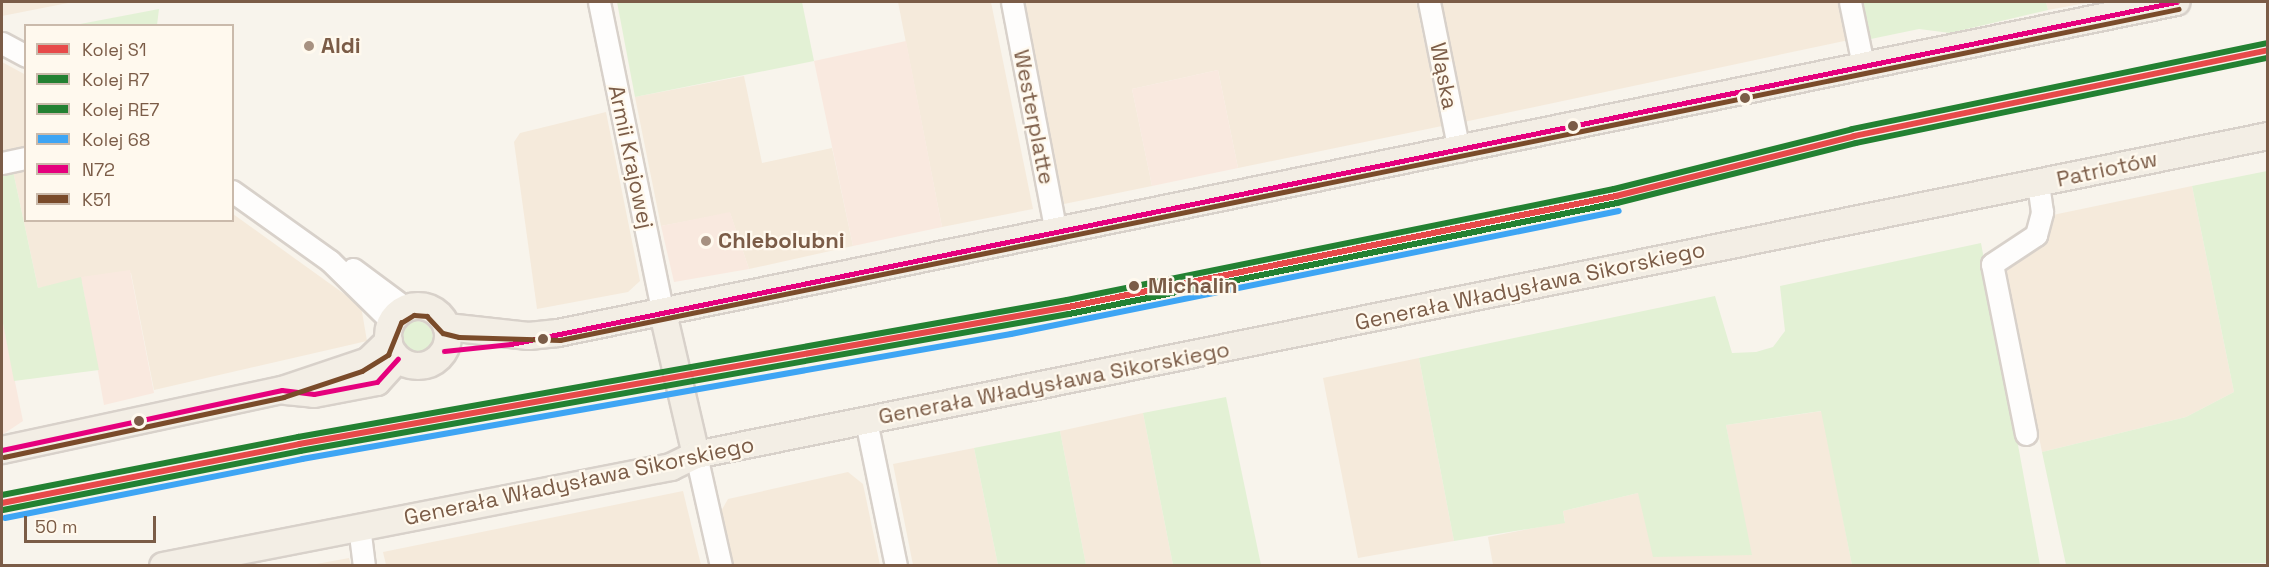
<!DOCTYPE html>
<meta charset="utf-8">
<style>
body{margin:0}
#map{position:relative;width:2269px;height:567px;overflow:hidden;background:#f8f4ec;font-family:"Space Grotesk",sans-serif}
div>[style]{position:absolute}
[style*='--x']{left:calc(var(--x)*1px);top:calc(var(--y)*1px);width:calc(var(--w)*1px);rotate:calc(var(--a)*1deg)}
.residential>*{inset:0;background:#f5eadb}
.commercial>*{inset:0;background:#f9e9df}
.green>*{inset:0;background:#e3f1d5}
.round{border-radius:50%}
.roads{filter:drop-shadow(2px 0 #d8d1ca) drop-shadow(-2px 0 #d8d1ca) drop-shadow(0 2px #d8d1ca) drop-shadow(0 -2px #d8d1ca)}
.minor>*{height:21px;margin:-10.5px;padding:0 10.5px;transform-origin:10.5px;border-radius:10.5px;background:#fefdfc}
.major>*{height:26px;margin:-13px;padding:0 13px;transform-origin:13px;border-radius:13px;background:#f3eee5}
.major>.ring{margin:-13px;padding:0;box-sizing:content-box;background:none;border:26px solid #f3eee5;border-radius:50%}
.bus-1>*{height:4.5px;margin:-2.25px;padding:0 2.25px;transform-origin:2.25px;border-radius:2.25px;background:#e5007d}
.bus-2>*{height:4.5px;margin:-2.25px;padding:0 2.25px;transform-origin:2.25px;border-radius:2.25px;background:#7a4b2a}
.rail-1>*{height:6px;margin:-3px;padding:0 3px;transform-origin:3px;border-radius:3px;background:#e74a4a}
.rail-2>*{height:6px;margin:-3px;padding:0 3px;transform-origin:3px;border-radius:3px;background:#238132}
.rail-3>*{height:6px;margin:-3px;padding:0 3px;transform-origin:3px;border-radius:3px;background:#238132}
.rail-4>*{height:6px;margin:-3px;padding:0 3px;transform-origin:3px;border-radius:3px;background:#3ea5f4}
.dots>*{width:16px;height:16px;translate:-50% -50%;box-sizing:border-box;border:3px solid #fff9ee;border-radius:50%}
span{translate:-50% -50%;white-space:nowrap;text-align:center;line-height:1.15;-webkit-text-stroke:4.5px #fff9ee;paint-order:stroke}
.poi-label{font-size:22px;color:#7b5c47;font-weight:700}
.left{translate:0 -50%;text-align:left}
.street-label{font-size:22px;color:#7b5c47}
.stop-label{font-size:22px;color:#7b5c47;font-weight:700}
.frame{position:absolute;inset:0;border:3px solid #7b5c47;pointer-events:none}
.legend{position:absolute;left:24px;top:24px;width:210px;height:198px;box-sizing:border-box;background:#fff9ee;border:2px solid #cabaab;margin:0;padding:8px 10px;list-style:none;font-size:18px;color:#7b5c47}
.legend li{display:flex;align-items:center;gap:12px;height:30px}
.legend b{width:30px;border:2px solid #cabaab}
.scale{position:absolute;left:24px;top:516px;width:132px;height:27px;box-sizing:border-box;border:3px solid #7b5c47;border-top:0;padding-left:8px;font-size:18px;line-height:21px;white-space:nowrap;color:#7b5c47;-webkit-text-stroke:4px #fff9ee;paint-order:stroke}
</style>
<div id="map">
<div class="residential">
<i style="clip-path:polygon(2px 2px,73px 2px,2px 16px)"></i>
<i style="clip-path:polygon(898px 2px,991px 2px,1033px 209px,942px 227px)"></i>
<i style="clip-path:polygon(1023px 2px,1416px 2px,1442px 126px,1238px 168px,1218px 70px,1132px 89px,1152px 186px,1064px 204px)"></i>
<i style="clip-path:polygon(1435px 2px,1841px 2px,1849px 40px,1459px 123px)"></i>
<i style="clip-path:polygon(2046px 2px,2091px 2px,2048px 10px)"></i>
<i style="clip-path:polygon(2px 62px,26px 75px,25px 149px,2px 154px)"></i>
<i style="clip-path:polygon(744px 76px,762px 163px,832px 148px,853px 246px,749px 269px,730px 213px,661px 226px,635px 97px)"></i>
<i style="clip-path:polygon(606px 112px,640px 281px,628px 292px,537px 309px,514px 142px,520px 133px)"></i>
<i style="clip-path:polygon(25px 168px,26px 220px,232px 220px,233px 214px,361px 306px,367px 341px,154px 390px,131px 273px,38px 288px,13px 171px)"></i>
<i style="clip-path:polygon(2192px 186px,2234px 392px,2186px 417px,2042px 452px,2004px 262px,2048px 216px)"></i>
<i style="clip-path:polygon(1419px 358px,1454px 541px,1358px 558px,1323px 378px)"></i>
<i style="clip-path:polygon(1822px 411px,1852px 565px,1493px 565px,1488px 537px,1565px 522px,1563px 511px,1638px 493px,1751px 555px,1726px 425px)"></i>
<i style="clip-path:polygon(1143px 413px,1173px 565px,1086px 565px,1060px 431px)"></i>
<i style="clip-path:polygon(974px 448px,998px 565px,913px 565px,893px 464px)"></i>
<i style="clip-path:polygon(848px 472px,863px 484px,880px 565px,733px 565px,720px 513px,728px 499px)"></i>
<i style="clip-path:polygon(683px 491px,701px 565px,386px 565px,383px 552px)"></i>
<i style="clip-path:polygon(349px 558px,351px 565px,311px 565px)"></i>
</div>
<div class="commercial">
<i style="clip-path:polygon(906px 41px,942px 227px,853px 246px,814px 61px)"></i>
<i style="clip-path:polygon(1218px 70px,1238px 168px,1152px 186px,1132px 89px)"></i>
<i style="clip-path:polygon(730px 212px,749px 269px,674px 282px,661px 226px)"></i>
<i style="clip-path:polygon(130px 270px,154px 393px,104px 405px,81px 277px)"></i>
<i style="clip-path:polygon(2px 318px,23px 421px,2px 435px)"></i>
</div>
<div class="green">
<i style="clip-path:polygon(617px 2px,802px 2px,814px 61px,635px 97px)"></i>
<i style="clip-path:polygon(1857px 2px,2046px 2px,2048px 10px,1950px 33px,1919px 29px,1866px 40px)"></i>
<i style="clip-path:polygon(159px 9px,157px 25px,75px 25px)"></i>
<i style="clip-path:polygon(13px 171px,38px 288px,81px 277px,99px 370px,14px 381px,2px 318px,2px 173px)"></i>
<i style="clip-path:polygon(2267px 171px,2267px 563px,2066px 565px,2042px 452px,2186px 417px,2234px 392px,2192px 186px)"></i>
<i style="clip-path:polygon(1981px 243px,2040px 565px,1852px 565px,1821px 411px,1726px 425px,1752px 555px,1653px 557px,1638px 493px,1563px 511px,1565px 523px,1454px 541px,1419px 358px,1715px 296px,1732px 353px,1756px 352px,1773px 347px,1785px 331px,1780px 286px)"></i>
<i class="round" style="left:399px;top:321px;width:34px;height:34px"></i>
<i style="clip-path:polygon(1226px 397px,1261px 565px,1173px 565px,1143px 413px)"></i>
<i style="clip-path:polygon(1060px 431px,1086px 565px,998px 565px,974px 448px)"></i>
</div>
<div class="roads">
<div class="minor">
<i style="--x:599;--y:2;--w:318;--a:78.4"></i>
<i style="--x:1012;--y:2;--w:235;--a:79.2"></i>
<i style="--x:1429;--y:2;--w:152;--a:78.6"></i>
<i style="--x:1850;--y:2;--w:64;--a:78.3"></i>
<i style="--x:2;--y:43;--w:27;--a:28"></i>
<i style="--x:2;--y:163;--w:25;--a:-12"></i>
<i style="--x:232;--y:191;--w:120;--a:35.5"></i>
<i style="--x:330;--y:261;--w:87;--a:44.5"></i>
<i style="--x:353;--y:269;--w:67;--a:36.5"></i>
<i style="--x:866;--y:421;--w:148;--a:78.3"></i>
<i style="--x:2026;--y:434;--w:173;--a:-101.3"></i>
<i style="--x:1992;--y:264;--w:53;--a:-33.4"></i>
<i style="--x:2036;--y:235;--w:24;--a:-75"></i>
<i style="--x:2042;--y:212;--w:29;--a:-98"></i>
<i style="--x:696;--y:455;--w:114;--a:77.3"></i>
<i style="--x:359;--y:526;--w:40;--a:82.9"></i>
</div>
<div class="major">
<i class="ring" style="left:388px;top:306px;width:34px;height:34px"></i>
<i style="--x:663;--y:313;--w:146;--a:76.9"></i>
<i style="--x:447;--y:327;--w:82;--a:6.3"></i>
<i style="--x:529;--y:336;--w:29;--a:-6"></i>
<i style="--x:558;--y:333;--w:1652;--a:-11.56"></i>
<i style="--x:286;--y:391;--w:28;--a:6"></i>
<i style="--x:314;--y:394;--w:64;--a:-10.8"></i>
<i style="--x:377;--y:382;--w:31;--a:-48"></i>
<i style="--x:2;--y:450;--w:286;--a:-12.1"></i>
<i style="--x:282;--y:390;--w:91;--a:-18.6"></i>
<i style="--x:368;--y:361;--w:29;--a:-44"></i>
<i style="--x:163;--y:566;--w:518;--a:-11.03"></i>
<i style="--x:671;--y:467;--w:28;--a:-26"></i>
<i style="--x:696;--y:455;--w:1604;--a:-11.47"></i>
</div>
</div>
<div class="bus-1">
<i style="--x:444;--y:351;--w:67;--a:-6"></i>
<i style="--x:511;--y:344;--w:1700;--a:-11.61"></i>
<i style="--x:2;--y:450;--w:286;--a:-12.1"></i>
<i style="--x:282;--y:390;--w:32;--a:7"></i>
<i style="--x:314;--y:394;--w:64;--a:-10.8"></i>
<i style="--x:377;--y:382;--w:31;--a:-48"></i>
</div>
<div class="bus-2">
<i style="--x:4;--y:457;--w:286;--a:-12.1"></i>
<i style="--x:284;--y:397;--w:82;--a:-18.4"></i>
<i style="--x:362;--y:371;--w:31;--a:-32"></i>
<i style="--x:388;--y:355;--w:35;--a:-68"></i>
<i style="--x:401;--y:323;--w:15;--a:-32"></i>
<i style="--x:414;--y:315;--w:13;--a:4"></i>
<i style="--x:427;--y:316;--w:23;--a:47"></i>
<i style="--x:443;--y:333;--w:16;--a:14"></i>
<i style="--x:459;--y:337;--w:101;--a:1.7"></i>
<i style="--x:560;--y:340;--w:1652;--a:-11.56"></i>
</div>
<div class="rail-1">
<i style="--x:2;--y:503;--w:303;--a:-11.2"></i>
<i style="--x:299;--y:444;--w:781;--a:-10.1"></i>
<i style="--x:1068;--y:307;--w:559;--a:-11.45"></i>
<i style="--x:1616;--y:196;--w:245;--a:-14.1"></i>
<i style="--x:1854;--y:136;--w:423;--a:-11.7"></i>
</div>
<div class="rail-2">
<i style="--x:3;--y:510;--w:303;--a:-11.2"></i>
<i style="--x:300;--y:451;--w:781;--a:-10.1"></i>
<i style="--x:1069;--y:314;--w:559;--a:-11.45"></i>
<i style="--x:1617;--y:203;--w:246;--a:-14.1"></i>
<i style="--x:1856;--y:143;--w:421;--a:-11.7"></i>
</div>
<div class="rail-3">
<i style="--x:2;--y:495;--w:302;--a:-11.1"></i>
<i style="--x:298;--y:437;--w:781;--a:-10.1"></i>
<i style="--x:1067;--y:300;--w:558;--a:-11.47"></i>
<i style="--x:1614;--y:189;--w:245;--a:-14.1"></i>
<i style="--x:1852;--y:129;--w:423;--a:-11.7"></i>
</div>
<div class="rail-4">
<i style="--x:5;--y:518;--w:303;--a:-11.2"></i>
<i style="--x:302;--y:459;--w:720;--a:-10"></i>
<i style="--x:1011;--y:334;--w:620;--a:-11.44"></i>
</div>
<div class="dots">
<i style="left:309px;top:46px;background:#a79181"></i>
<i style="left:1745px;top:98px;background:#7b5c47"></i>
<i style="left:1573px;top:126px;background:#7b5c47"></i>
<i style="left:706px;top:241px;background:#a79181"></i>
<i style="left:1134px;top:286px;background:#7b5c47"></i>
<i style="left:543px;top:339px;background:#7b5c47"></i>
<i style="left:139px;top:421px;background:#7b5c47"></i>
</div>
<div class="poi-label">
<span class="left" style="left:321px;top:46px">Aldi</span>
<span class="left" style="left:718px;top:241px">Chlebolubni</span>
</div>
<div class="street-label">
<span style="left:1444px;top:76px;rotate:79deg">Wąska</span>
<span style="left:1034px;top:117px;rotate:79deg">Westerplatte</span>
<span style="left:631px;top:157px;rotate:78deg">Armii Krajowej</span>
<span style="left:2107px;top:169px;rotate:-12deg">Patriotów</span>
<span style="left:1530px;top:286px;rotate:-12deg">Generała Władysława Sikorskiego</span>
<span style="left:1054px;top:383px;rotate:-11deg">Generała Władysława Sikorskiego</span>
<span style="left:579px;top:481px;rotate:-12deg">Generała Władysława Sikorskiego</span>
</div>
<div class="stop-label">
<span class="left" style="left:1148px;top:286px">Michalin</span>
</div>
<div class="frame"></div>
<ul class="legend">
<li><b style="height:8px;background:#e74a4a"></b>Kolej S1</li>
<li><b style="height:8px;background:#238132"></b>Kolej R7</li>
<li><b style="height:8px;background:#238132"></b>Kolej RE7</li>
<li><b style="height:8px;background:#3ea5f4"></b>Kolej 68</li>
<li><b style="height:8px;background:#e5007d"></b>N72</li>
<li><b style="height:8px;background:#7a4b2a"></b>K51</li>
</ul>
<div class="scale">50 m</div>
</div>
